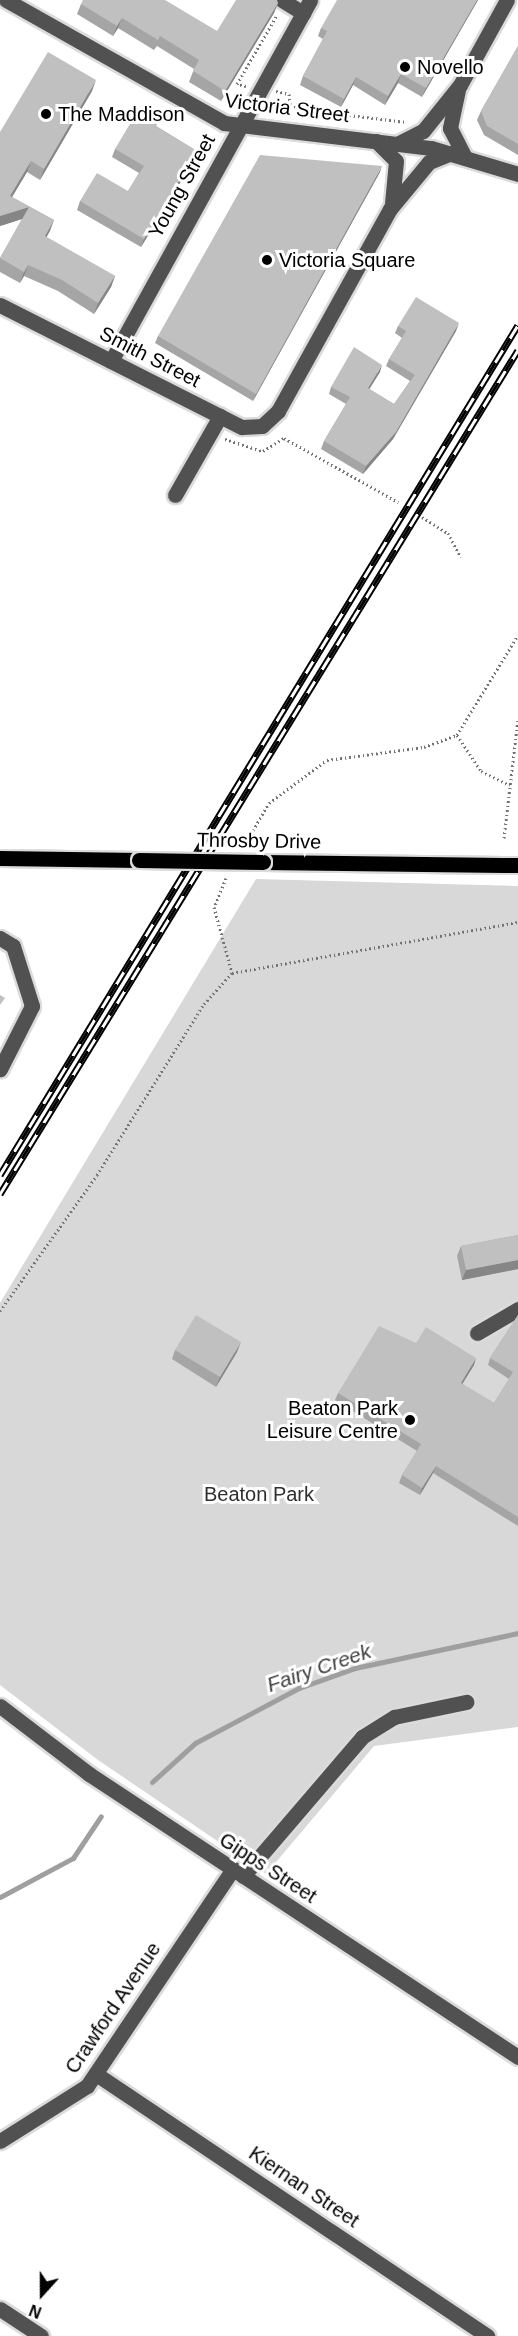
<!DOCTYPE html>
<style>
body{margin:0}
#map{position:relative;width:518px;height:2336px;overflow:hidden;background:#fff;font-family:Helvetica,sans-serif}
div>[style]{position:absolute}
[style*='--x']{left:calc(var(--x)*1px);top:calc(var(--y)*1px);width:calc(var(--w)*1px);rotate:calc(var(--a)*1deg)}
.green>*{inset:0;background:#d8d8d8}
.stream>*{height:5px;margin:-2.5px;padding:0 2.5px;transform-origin:2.5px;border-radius:2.5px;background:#9f9f9f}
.path>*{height:3px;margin-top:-1.5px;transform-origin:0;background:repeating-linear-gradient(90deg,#737373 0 1.5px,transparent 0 4.5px)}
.roads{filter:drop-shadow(2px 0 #dbdbdb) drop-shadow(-2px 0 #dbdbdb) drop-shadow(0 2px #dbdbdb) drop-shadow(0 -2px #dbdbdb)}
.minor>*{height:15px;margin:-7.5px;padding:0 7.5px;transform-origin:7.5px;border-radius:7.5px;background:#515151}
.major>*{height:15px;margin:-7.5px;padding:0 7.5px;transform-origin:7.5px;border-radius:7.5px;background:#000}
.rail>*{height:7px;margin-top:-3.5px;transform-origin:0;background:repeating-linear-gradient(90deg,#fff 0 14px,#000 0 28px);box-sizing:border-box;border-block:2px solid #000}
.bridges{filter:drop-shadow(2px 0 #dbdbdb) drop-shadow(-2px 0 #dbdbdb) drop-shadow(0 2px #dbdbdb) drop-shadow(0 -2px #dbdbdb)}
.major-bridge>*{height:15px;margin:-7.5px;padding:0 7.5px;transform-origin:7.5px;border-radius:7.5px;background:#000}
.wall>*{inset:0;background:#a5a5a5}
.shaded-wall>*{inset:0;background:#868686}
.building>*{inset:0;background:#c0c0c0}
.dots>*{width:16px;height:16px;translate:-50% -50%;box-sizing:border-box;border:3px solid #fff;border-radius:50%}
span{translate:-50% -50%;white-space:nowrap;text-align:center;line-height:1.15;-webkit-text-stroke:6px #fff;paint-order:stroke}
.poi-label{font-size:20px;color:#000}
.left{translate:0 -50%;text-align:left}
.right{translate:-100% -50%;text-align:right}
.street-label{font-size:20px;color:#000}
.park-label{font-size:20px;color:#2f2f2f}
.water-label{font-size:21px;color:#404040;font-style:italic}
.north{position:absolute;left:12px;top:2264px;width:60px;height:60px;-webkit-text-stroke:4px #fff;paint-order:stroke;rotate:201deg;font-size:16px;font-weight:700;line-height:24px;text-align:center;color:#000}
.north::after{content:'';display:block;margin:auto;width:21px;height:27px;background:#000;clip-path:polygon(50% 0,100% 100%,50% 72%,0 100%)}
</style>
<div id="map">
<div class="green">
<i style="clip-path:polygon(256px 879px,518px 886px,518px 1727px,374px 1746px,266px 1874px,98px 1760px,0 1685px,0 1303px)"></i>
</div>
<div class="stream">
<i style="--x:152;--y:1782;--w:58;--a:-42.2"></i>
<i style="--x:195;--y:1743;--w:118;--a:-27.9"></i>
<i style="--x:299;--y:1688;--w:59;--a:-19.7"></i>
<i style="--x:355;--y:1668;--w:167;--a:-12.1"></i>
<i style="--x:0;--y:1897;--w:83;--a:-28.1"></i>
<i style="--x:73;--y:1858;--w:50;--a:-56.3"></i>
</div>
<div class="path">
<i style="--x:246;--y:86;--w:9;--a:-167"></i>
<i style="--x:237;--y:84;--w:80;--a:-59.9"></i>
<i style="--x:276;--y:91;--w:13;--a:13"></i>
<i style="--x:289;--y:94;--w:10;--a:84"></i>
<i style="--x:290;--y:104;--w:11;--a:27"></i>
<i style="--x:300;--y:109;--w:107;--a:7"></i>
<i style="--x:225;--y:439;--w:40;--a:18"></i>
<i style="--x:263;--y:451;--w:25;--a:-32"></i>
<i style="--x:284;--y:438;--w:131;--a:29.3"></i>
<i style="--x:422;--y:517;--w:31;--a:32"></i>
<i style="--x:448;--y:533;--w:27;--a:62"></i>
<i style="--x:457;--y:735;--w:117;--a:-58.6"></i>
<i style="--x:504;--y:838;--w:120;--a:-83.3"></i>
<i style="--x:244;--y:846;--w:50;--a:-59.8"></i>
<i style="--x:269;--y:803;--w:72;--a:-36.6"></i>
<i style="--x:327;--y:760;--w:98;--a:-7.6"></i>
<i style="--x:424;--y:747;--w:35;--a:-20"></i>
<i style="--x:457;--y:735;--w:43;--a:56.3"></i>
<i style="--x:481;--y:771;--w:32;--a:26"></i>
<i style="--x:226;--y:878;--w:31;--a:112"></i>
<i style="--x:214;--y:907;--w:68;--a:74.7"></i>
<i style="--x:0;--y:1311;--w:167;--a:-54.5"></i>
<i style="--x:97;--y:1175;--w:202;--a:-58"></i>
<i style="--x:204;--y:1004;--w:42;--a:-47.9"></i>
<i style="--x:232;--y:973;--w:291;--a:-10.1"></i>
</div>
<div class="roads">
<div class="minor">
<i style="--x:6;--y:0;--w:250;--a:29.4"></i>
<i style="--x:224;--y:123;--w:209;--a:6.9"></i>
<i style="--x:431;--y:148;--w:91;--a:16.6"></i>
<i style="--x:282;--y:0;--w:25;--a:32"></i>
<i style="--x:458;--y:90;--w:39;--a:102"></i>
<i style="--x:450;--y:128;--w:31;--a:63"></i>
<i style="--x:376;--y:141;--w:28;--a:45"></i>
<i style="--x:396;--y:161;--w:42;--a:95.4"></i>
<i style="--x:399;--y:143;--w:27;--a:-27"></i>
<i style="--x:423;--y:131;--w:59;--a:-51.2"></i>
<i style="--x:460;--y:85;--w:97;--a:-61.1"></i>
<i style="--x:0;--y:305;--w:271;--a:26.8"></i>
<i style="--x:242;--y:427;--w:20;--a:-3"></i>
<i style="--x:262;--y:426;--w:22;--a:-43"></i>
<i style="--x:278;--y:411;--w:231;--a:-61"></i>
<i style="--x:390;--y:209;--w:61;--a:-50.3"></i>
<i style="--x:429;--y:162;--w:24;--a:-22"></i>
<i style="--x:111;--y:361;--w:412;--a:-61.1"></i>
<i style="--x:175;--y:495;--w:91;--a:-60.3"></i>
<i style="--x:0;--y:938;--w:15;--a:32"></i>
<i style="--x:13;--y:946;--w:63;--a:72.4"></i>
<i style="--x:32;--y:1006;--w:71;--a:116.9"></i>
<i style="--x:477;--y:1333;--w:48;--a:-30.3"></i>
<i style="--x:0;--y:1706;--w:112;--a:37.4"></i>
<i style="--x:89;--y:1774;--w:514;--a:33.41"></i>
<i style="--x:243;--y:1876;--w:183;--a:-49.4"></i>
<i style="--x:362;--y:1737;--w:38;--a:-32"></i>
<i style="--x:394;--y:1717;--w:74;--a:-11.8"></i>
<i style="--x:96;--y:2074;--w:471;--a:33.8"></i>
<i style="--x:0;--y:2141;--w:103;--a:-32.3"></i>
<i style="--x:87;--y:2086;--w:262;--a:-56.1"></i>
<i style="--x:0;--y:2309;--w:49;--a:33.4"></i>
</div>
<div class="major">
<i style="--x:0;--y:858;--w:139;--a:0.8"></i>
<i style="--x:263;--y:862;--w:255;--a:0.7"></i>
</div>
</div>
<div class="rail">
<i style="--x:0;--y:1175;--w:995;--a:-58.64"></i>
<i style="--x:0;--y:1194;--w:990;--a:-58.46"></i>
</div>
<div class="bridges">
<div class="major-bridge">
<i style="--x:139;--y:860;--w:124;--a:0.9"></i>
</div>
</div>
<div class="wall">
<i style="clip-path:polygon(478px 0,422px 97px,398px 83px,385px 105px,353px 85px,341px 107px,300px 85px,303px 76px,323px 39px,318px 36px,321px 28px)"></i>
<i style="clip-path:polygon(278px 3px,274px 13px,221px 101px,189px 82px,194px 69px,157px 46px,154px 50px,118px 28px,113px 36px,77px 14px,81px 4px,217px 31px)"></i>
<i style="clip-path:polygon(518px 46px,518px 155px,484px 135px,477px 120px,481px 111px)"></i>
<i style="clip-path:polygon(92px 91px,40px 180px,27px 172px,12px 197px,54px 220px,46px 237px,115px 276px,111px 287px,94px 314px,58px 291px,24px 276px,20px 283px,0 272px,0 258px,22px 219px,0 226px,0 132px)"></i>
<i style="clip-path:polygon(159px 118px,156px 126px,197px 151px,194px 160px,141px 247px,77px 210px,80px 201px,128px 191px,139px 173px,112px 157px,115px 149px)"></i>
<i style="clip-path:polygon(380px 172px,253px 401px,155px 343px,158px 336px)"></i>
<i style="clip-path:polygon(398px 326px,456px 331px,393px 439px,363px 474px,321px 449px,324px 441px,346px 404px,329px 394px,331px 387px,380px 372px,369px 389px,394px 404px,410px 381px,386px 366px,389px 359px,402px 338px,395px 333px)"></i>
<i style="clip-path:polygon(518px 1235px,518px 1269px,462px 1280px,457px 1256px,461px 1246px)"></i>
<i style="clip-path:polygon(518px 1315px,518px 1526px,433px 1473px,420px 1495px,399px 1483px,402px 1475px,417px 1451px,335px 1400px,338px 1393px,416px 1343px,474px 1365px,462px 1384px,494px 1403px,509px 1379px,488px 1365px,490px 1358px)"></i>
<i style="clip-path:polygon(175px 1350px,237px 1352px,216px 1387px,172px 1359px)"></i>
</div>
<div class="shaded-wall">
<i style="clip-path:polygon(477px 0,478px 0,422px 97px,426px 88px)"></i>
<i style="clip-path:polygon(278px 3px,274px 13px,221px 101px,225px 91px)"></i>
<i style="clip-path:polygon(122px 18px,118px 28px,113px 36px,117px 26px)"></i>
<i style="clip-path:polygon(401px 74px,398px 83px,385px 105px,388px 96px)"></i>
<i style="clip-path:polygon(356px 77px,353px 85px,341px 107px,344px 99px)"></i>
<i style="clip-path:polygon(96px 80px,92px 91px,40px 180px,44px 169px)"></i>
<i style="clip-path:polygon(197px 151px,194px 160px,141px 247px,144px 239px)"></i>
<i style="clip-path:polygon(31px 161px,27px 172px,6px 207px,10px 196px)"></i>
<i style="clip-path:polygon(382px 166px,380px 172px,253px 401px,256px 394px)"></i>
<i style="clip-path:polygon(29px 207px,25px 218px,0 226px,0 216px)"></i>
<i style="clip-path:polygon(54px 220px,50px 231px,41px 247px,45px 236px)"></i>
<i style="clip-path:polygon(28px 265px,24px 276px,20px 283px,24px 272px)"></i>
<i style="clip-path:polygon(115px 276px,111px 287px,94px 314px,98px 303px)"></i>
<i style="clip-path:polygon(459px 323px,456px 331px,393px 439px,363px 474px,366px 466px)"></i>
<i style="clip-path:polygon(382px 365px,380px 372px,365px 396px,368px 388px)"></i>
<i style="clip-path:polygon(518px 1260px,518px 1269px,462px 1280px,466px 1270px)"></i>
<i style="clip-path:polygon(241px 1342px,237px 1352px,216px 1387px,220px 1377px)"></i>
<i style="clip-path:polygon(476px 1358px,474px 1365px,458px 1391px,461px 1383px)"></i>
<i style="clip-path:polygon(436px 1466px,433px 1473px,420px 1495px,422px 1488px)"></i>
</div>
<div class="building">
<i style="clip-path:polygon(83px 0,165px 0,217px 31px,236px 0,277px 0,278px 3px,225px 91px,193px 71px,199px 60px,160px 36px,158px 40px,122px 18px,117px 26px,81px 4px)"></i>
<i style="clip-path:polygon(337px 0,477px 0,426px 88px,401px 74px,388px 96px,356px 77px,344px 99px,303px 76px,327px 31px,321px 28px)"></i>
<i style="clip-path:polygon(518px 46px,518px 144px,487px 126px,481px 111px)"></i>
<i style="clip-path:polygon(48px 52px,96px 80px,44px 169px,31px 161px,10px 196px,54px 220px,45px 236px,115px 276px,98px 303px,62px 280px,28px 265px,24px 272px,0 258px,29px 207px,0 216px,0 132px)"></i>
<i style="clip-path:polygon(140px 107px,159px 118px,155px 126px,197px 151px,144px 239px,80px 201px,97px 173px,128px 191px,144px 166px,115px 149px)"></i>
<i style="clip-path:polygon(260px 155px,382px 166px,256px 394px,158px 336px)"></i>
<i style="clip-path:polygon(416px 297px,459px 323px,396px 432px,366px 466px,324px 441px,350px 397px,331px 387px,354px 347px,382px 365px,368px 388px,394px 404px,415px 375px,389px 359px,406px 331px,398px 326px)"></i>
<i style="clip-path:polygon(0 995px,5px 998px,0 1005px)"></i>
<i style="clip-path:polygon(518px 1235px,518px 1260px,466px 1270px,461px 1246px)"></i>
<i style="clip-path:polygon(196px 1315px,241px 1342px,220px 1377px,175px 1350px)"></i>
<i style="clip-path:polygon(518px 1315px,518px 1517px,436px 1466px,422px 1488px,402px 1475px,421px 1444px,338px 1393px,379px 1326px,416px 1343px,426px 1327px,476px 1358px,461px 1383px,494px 1403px,513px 1372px,490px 1358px)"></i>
</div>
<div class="dots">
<i style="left:405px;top:67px;background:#000"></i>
<i style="left:46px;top:114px;background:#000"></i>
<i style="left:267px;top:260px;background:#000"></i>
<i style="left:410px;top:1420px;background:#000"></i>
</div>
<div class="poi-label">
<span class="left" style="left:417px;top:67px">Novello</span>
<span class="left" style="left:58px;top:114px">The Maddison</span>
<span class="left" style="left:279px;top:260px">Victoria Square</span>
<span class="right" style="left:398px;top:1420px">Beaton Park<br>Leisure Centre</span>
</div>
<div class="street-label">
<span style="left:287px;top:108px;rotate:7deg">Victoria Street</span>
<span style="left:182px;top:186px;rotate:-61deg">Young Street</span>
<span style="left:150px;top:357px;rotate:27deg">Smith Street</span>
<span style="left:259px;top:841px;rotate:1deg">Throsby Drive</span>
<span style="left:268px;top:1868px;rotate:33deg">Gipps Street</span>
<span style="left:113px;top:2008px;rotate:-56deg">Crawford Avenue</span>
<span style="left:304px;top:2187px;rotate:34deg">Kiernan Street</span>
</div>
<div class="park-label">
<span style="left:259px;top:1494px">Beaton Park</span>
</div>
<div class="water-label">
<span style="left:319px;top:1668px;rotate:-19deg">Fairy Creek</span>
</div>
<div class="north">N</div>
</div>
